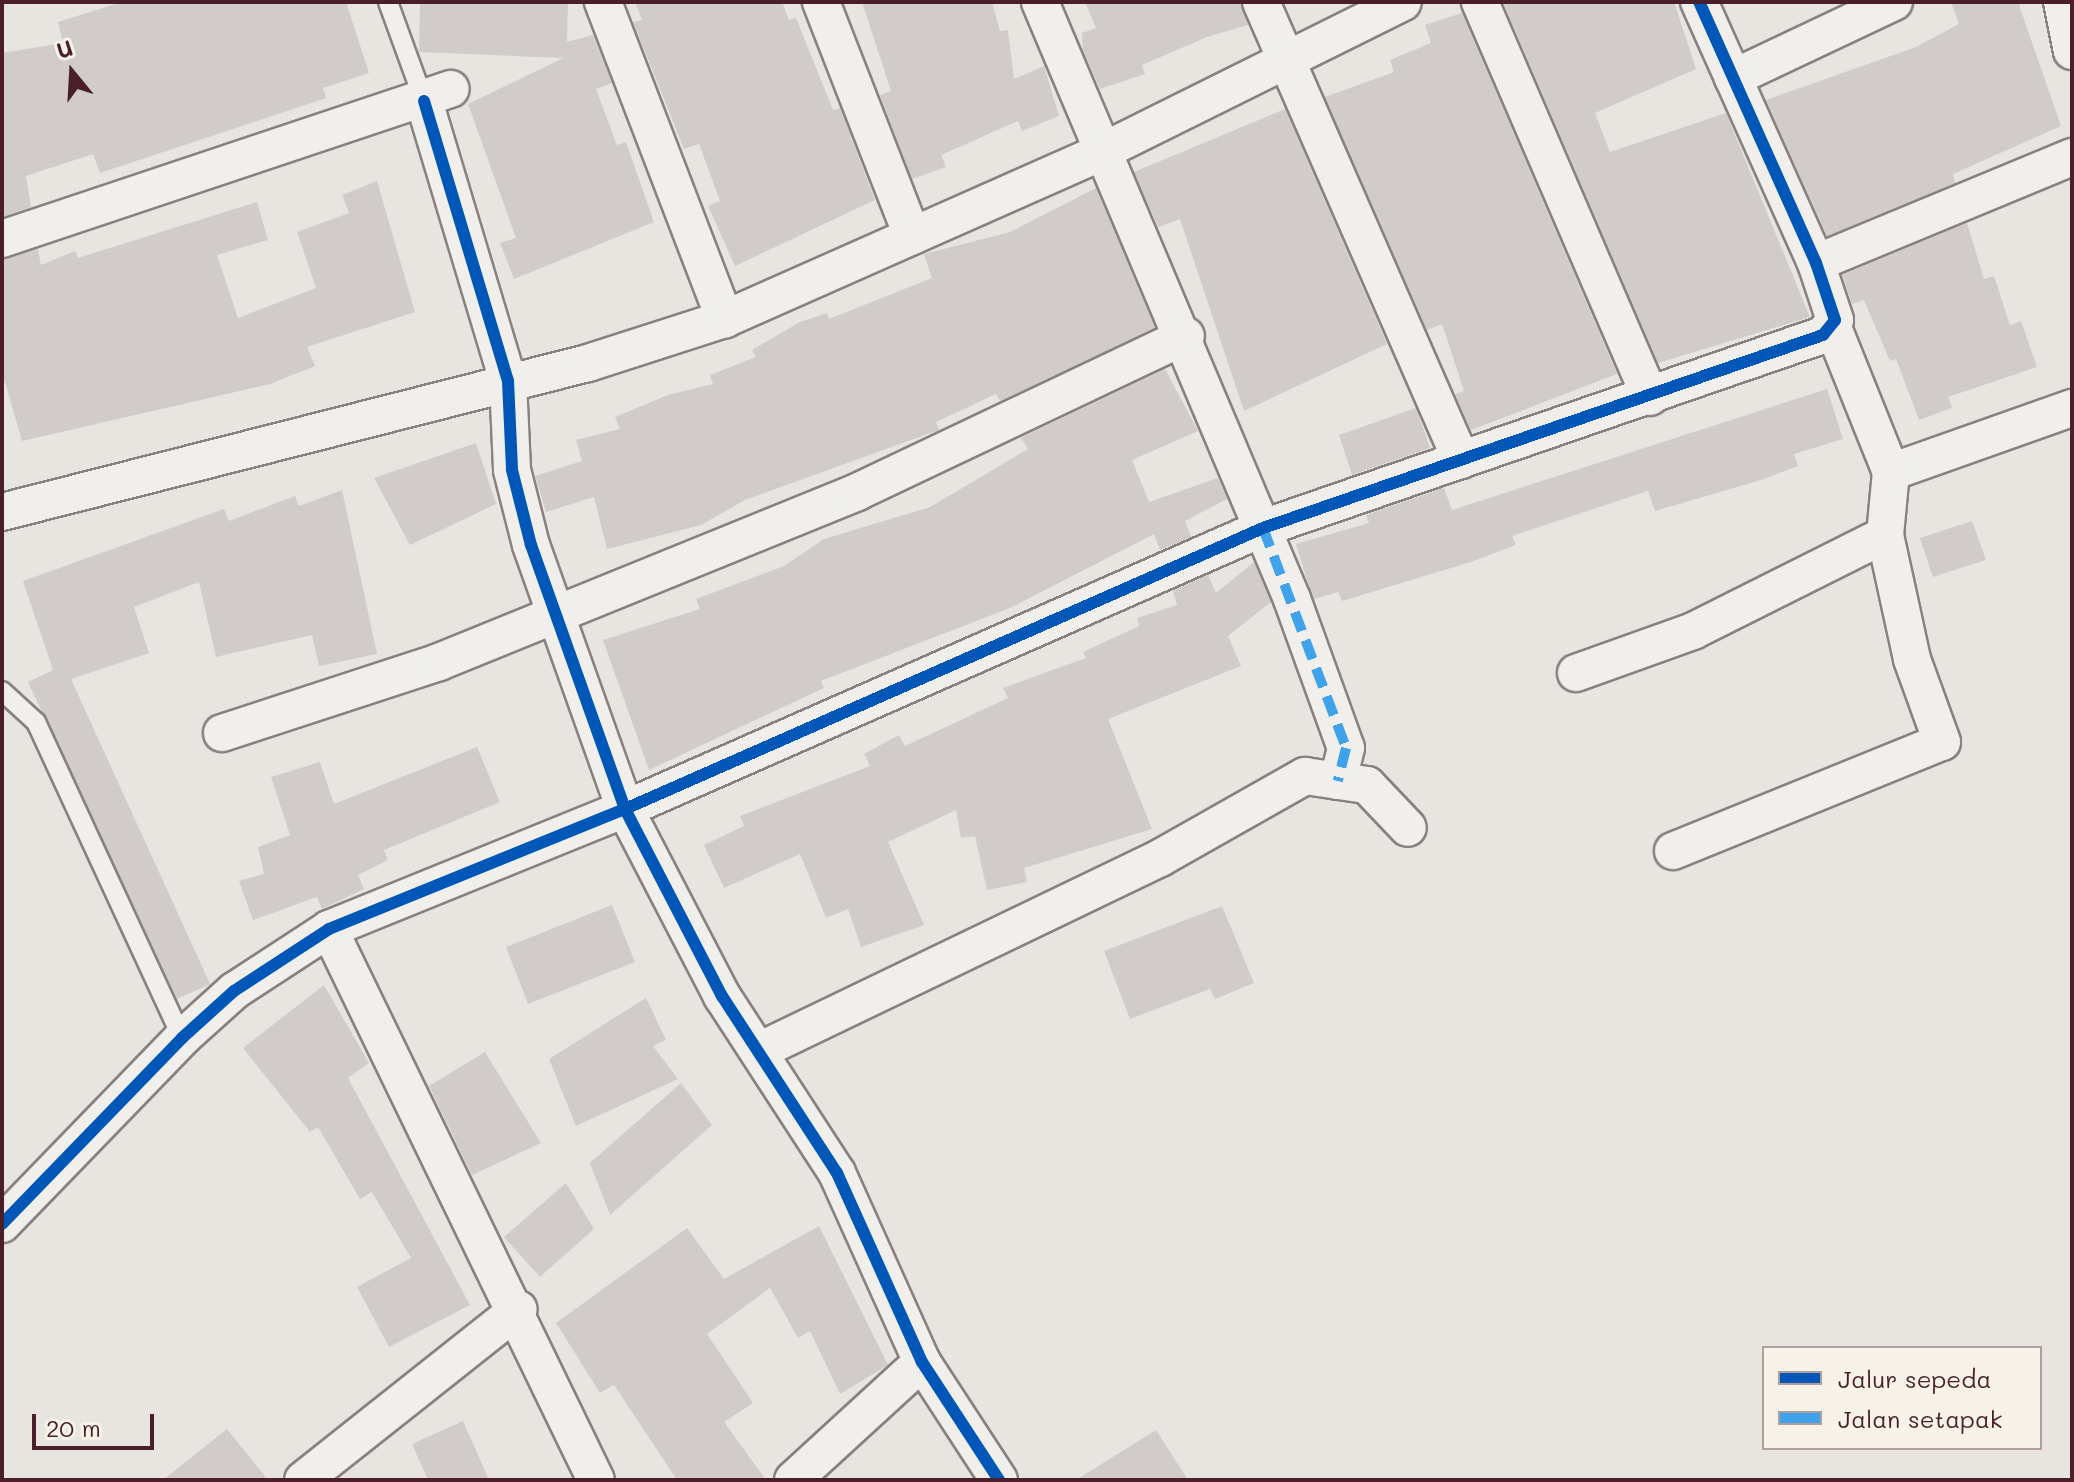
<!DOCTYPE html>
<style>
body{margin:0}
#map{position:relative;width:2074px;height:1482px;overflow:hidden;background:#e8e5e0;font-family:Mali,sans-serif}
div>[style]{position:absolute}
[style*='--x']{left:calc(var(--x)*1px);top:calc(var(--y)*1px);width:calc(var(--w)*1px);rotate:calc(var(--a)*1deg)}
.building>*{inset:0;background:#d1ccc9}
.roads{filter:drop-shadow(2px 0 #898080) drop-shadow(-2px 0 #898080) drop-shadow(0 2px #898080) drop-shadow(0 -2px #898080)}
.lane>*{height:18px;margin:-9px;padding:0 9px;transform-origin:9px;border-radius:9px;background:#f0efeb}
.street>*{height:36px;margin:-18px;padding:0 18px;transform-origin:18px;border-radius:18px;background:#f0efeb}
.quiet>*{height:10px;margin-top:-5px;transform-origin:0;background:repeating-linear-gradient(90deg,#40a2eb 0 20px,transparent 0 30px)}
.cycleway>*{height:12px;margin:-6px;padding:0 6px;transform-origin:6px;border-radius:6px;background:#0057b8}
span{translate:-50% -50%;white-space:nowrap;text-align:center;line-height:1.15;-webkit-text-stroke:8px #f7f3e8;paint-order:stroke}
.frame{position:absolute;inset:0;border:4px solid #4a1f2b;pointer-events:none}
.legend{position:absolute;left:1762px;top:1346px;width:280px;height:104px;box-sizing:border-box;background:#f7f3e8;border:2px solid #b29e9c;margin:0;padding:10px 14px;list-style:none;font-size:24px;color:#4a1f2b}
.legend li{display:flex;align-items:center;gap:16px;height:40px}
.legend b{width:40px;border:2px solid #b29e9c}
.north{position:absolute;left:32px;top:32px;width:80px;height:80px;-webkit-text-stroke:6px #f7f3e8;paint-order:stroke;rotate:342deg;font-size:22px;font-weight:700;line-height:32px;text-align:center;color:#4a1f2b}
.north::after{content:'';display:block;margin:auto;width:28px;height:36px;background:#4a1f2b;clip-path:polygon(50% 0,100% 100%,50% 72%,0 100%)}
.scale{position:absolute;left:32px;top:1414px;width:122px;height:36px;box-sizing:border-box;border:4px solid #4a1f2b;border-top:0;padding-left:10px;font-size:24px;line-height:28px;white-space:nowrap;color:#4a1f2b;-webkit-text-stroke:6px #f7f3e8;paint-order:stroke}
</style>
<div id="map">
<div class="building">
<i style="clip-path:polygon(122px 2px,346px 2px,369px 73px,323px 88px,326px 98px,100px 173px,93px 154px,26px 176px,31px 207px,2px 217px,2px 53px,63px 43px,58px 22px)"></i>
<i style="clip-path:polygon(420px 2px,568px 2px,567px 42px,593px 35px,612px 83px,596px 89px,617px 145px,626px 142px,654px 222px,514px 279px,500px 243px,516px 238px,468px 104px,563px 58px,419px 52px)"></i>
<i style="clip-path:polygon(635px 2px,782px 2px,789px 20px,796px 18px,833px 110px,840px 108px,875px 200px,735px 266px,708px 206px,720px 201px,699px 144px,684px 149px,633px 22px,642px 20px)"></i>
<i style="clip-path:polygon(862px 2px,992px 2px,1000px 31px,1008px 30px,1014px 79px,1044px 66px,1059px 116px,1022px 131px,1018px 121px,941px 155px,946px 167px,912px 179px,880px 95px,891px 91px)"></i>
<i style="clip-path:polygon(1085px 2px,1240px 2px,1248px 25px,1207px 37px,1142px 65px,1145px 74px,1100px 89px,1083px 50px,1082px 33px,1096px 28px)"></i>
<i style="clip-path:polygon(1503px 2px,1674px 2px,1696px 69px,1595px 113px,1610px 152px,1726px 113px,1810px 317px,1658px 363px)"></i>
<i style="clip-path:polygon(1951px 2px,2018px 2px,2061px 126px,1953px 174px,1955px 183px,1827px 236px,1766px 100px,1916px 47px,1959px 24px)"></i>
<i style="clip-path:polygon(1462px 13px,1617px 374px,1471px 430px,1455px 394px,1464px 391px,1442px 324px,1427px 330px,1325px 97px,1394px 72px,1390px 60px,1431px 43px,1425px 25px)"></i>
<i style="clip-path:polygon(1285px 109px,1387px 344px,1244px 411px,1180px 219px,1158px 227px,1134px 172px)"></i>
<i style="clip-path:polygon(377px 181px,415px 312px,307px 347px,315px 366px,270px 384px,22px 441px,2px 372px,2px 259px,38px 249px,41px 265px,75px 251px,78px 258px,257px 202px,268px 240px,217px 255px,238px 318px,316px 288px,297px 232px,349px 213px,342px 195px)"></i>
<i style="clip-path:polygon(1096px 188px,1155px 328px,1000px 401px,996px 394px,936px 422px,939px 430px,745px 500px,701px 525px,607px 549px,594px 497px,546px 512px,535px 476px,582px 461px,576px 440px,620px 429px,615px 417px,668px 395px,713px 384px,710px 375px,756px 357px,752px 350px,800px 322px,827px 313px,829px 319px,932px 278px,924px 254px,1010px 232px)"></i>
<i style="clip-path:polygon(1967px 223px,1984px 279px,1994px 276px,2010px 325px,2021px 321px,2037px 367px,1948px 397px,1952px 408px,1919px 420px,1896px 359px,1890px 361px,1864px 300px,1852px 304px,1842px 275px)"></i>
<i style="clip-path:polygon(1165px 369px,1198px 431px,1132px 460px,1149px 502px,1218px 478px,1227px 499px,1185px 521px,1191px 537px,1160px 550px,1154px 534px,1010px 608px,821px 681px,824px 688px,649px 770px,603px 640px,700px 609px,696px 599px,784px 566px,824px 539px,930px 507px,1028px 449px,1021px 438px)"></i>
<i style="clip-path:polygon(1827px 389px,1843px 439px,1794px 454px,1798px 466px,1761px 480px,1655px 511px,1648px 491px,1512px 536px,1516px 545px,1471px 562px,1342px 601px,1338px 592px,1314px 599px,1307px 580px,1296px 544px,1369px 523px,1366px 515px,1444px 488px,1452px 510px)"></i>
<i style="clip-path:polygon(1416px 408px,1430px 448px,1352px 475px,1339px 435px)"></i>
<i style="clip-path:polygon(476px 443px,496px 504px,410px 545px,374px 478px)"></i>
<i style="clip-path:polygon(342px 490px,377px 654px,319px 666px,312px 635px,216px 657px,199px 582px,134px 607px,149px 653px,71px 679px,210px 984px,177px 999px,28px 682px,53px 670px,23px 581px,224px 509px,229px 521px,295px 496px,299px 506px)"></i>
<i style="clip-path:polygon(1972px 521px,1986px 560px,1933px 577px,1920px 538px)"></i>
<i style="clip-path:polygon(1254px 562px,1271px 602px,1228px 636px,1241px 666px,1108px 719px,1152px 829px,1024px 868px,1027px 882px,987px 890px,975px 836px,961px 838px,956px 810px,888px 842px,924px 925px,861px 947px,848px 909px,826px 918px,800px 854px,724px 888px,704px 845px,744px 826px,740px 816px,870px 766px,864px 754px,899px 735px,905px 746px,1008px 698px,1003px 688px,1086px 658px,1083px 652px,1139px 626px,1137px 618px,1177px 605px,1173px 591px,1208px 575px,1216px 593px)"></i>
<i style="clip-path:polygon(477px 747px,500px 802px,384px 850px,388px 860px,358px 875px,364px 889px,322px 909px,317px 897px,253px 920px,239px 881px,264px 874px,258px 847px,290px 835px,271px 777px,320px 762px,334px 804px)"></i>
<i style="clip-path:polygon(612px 905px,635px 962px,528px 1004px,506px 947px)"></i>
<i style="clip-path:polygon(1222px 906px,1254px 983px,1215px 999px,1210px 989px,1130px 1019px,1104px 951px)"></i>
<i style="clip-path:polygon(324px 985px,369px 1063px,348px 1078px,470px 1305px,389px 1347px,357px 1287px,411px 1258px,372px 1192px,360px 1199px,318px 1127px,310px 1132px,243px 1048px)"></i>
<i style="clip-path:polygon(646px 998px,666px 1040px,653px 1046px,678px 1079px,576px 1126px,549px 1059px)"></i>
<i style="clip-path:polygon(485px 1052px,541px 1143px,472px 1175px,429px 1086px)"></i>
<i style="clip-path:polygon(681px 1083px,712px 1125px,610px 1215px,590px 1163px)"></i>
<i style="clip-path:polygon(566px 1183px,594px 1229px,540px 1277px,504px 1237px)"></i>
<i style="clip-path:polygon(819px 1226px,888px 1365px,840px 1394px,810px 1331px,798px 1338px,770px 1288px,707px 1334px,753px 1403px,724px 1422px,766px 1480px,677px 1480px,614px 1385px,600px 1393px,556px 1323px,687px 1228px,724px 1279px)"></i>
<i style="clip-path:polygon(463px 1421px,489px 1480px,428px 1480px,412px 1444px)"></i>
<i style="clip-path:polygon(227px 1429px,268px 1480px,163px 1480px)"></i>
<i style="clip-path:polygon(1156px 1430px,1188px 1480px,1076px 1480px)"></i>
</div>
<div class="roads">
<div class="lane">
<i style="--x:388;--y:2;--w:105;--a:70"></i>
<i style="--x:2;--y:691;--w:46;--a:42.4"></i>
<i style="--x:36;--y:722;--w:348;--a:65.2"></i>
</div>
<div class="street">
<i style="--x:603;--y:2;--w:340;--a:69"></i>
<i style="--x:821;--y:2;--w:251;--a:68.7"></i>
<i style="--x:1040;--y:2;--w:648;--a:67.11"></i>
<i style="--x:1292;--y:599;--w:158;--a:70.1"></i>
<i style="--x:1346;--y:748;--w:34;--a:104"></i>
<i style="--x:1261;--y:2;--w:500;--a:66.4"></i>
<i style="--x:1480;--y:2;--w:430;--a:66.7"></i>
<i style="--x:2062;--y:2;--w:50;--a:78.5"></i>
<i style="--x:1733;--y:78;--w:178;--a:-25.3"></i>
<i style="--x:424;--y:101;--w:292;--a:73.3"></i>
<i style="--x:508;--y:381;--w:89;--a:87.4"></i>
<i style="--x:512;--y:470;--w:77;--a:75.8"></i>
<i style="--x:531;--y:545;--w:280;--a:70.4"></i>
<i style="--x:625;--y:809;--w:211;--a:62.6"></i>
<i style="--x:722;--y:996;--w:211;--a:57"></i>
<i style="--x:837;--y:1173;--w:207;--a:65.8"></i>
<i style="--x:922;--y:1362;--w:141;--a:56.9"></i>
<i style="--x:2;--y:239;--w:473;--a:-18.5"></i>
<i style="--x:1816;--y:263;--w:277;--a:-22.5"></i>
<i style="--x:1891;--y:472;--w:192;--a:-19.5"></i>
<i style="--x:2;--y:512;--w:605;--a:-14.27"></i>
<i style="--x:588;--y:363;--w:144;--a:-17.8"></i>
<i style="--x:725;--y:319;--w:409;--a:-23.9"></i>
<i style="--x:1099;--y:153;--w:339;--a:-26.4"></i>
<i style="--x:1576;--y:673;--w:124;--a:-19.7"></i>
<i style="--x:1693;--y:631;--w:215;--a:-26.6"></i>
<i style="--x:1885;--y:535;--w:63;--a:-84.6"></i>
<i style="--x:1891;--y:472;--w:155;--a:-111.9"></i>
<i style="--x:222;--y:733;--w:228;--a:-18.1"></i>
<i style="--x:439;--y:662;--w:451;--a:-22.1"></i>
<i style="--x:857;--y:492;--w:364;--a:-25.4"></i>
<i style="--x:1673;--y:851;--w:290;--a:-22.1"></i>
<i style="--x:1942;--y:742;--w:88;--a:-109.9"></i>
<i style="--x:1912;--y:659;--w:127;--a:-102.3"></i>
<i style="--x:329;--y:929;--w:612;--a:64.15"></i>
<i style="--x:759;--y:1051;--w:445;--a:-25.7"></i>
<i style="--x:1160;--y:858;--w:167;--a:-29.5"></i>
<i style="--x:1305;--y:776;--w:63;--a:8.3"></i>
<i style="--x:1367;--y:785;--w:59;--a:46.4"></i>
<i style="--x:2;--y:1224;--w:259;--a:-45.9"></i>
<i style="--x:182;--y:1038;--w:70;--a:-42.1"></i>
<i style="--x:234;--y:991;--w:113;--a:-33.1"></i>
<i style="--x:329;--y:929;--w:319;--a:-22.1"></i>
<i style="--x:625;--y:809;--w:697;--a:-23.77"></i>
<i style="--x:1263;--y:528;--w:592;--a:-19.02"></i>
<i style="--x:1823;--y:335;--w:19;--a:-51"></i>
<i style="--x:1835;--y:320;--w:60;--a:-108.4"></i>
<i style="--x:1816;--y:263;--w:286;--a:-114.1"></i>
<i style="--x:303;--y:1480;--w:275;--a:-38.4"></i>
<i style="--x:793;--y:1480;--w:175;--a:-42.5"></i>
</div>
</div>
<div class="quiet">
<i style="--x:1263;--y:528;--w:235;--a:69.3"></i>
<i style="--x:1346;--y:748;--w:34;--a:104"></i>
</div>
<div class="cycleway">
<i style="--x:424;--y:101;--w:292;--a:73.3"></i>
<i style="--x:508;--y:381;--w:89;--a:87.4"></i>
<i style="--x:512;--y:470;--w:77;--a:75.8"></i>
<i style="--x:531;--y:545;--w:280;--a:70.4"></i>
<i style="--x:625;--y:809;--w:211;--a:62.6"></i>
<i style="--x:722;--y:996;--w:211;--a:57"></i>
<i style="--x:837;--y:1173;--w:207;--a:65.8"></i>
<i style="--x:922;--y:1362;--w:141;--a:56.9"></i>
<i style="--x:2;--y:1224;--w:259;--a:-45.9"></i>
<i style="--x:182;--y:1038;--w:70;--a:-42.1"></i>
<i style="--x:234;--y:991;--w:113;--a:-33.1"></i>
<i style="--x:329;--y:929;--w:319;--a:-22.1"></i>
<i style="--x:625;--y:809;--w:697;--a:-23.77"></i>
<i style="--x:1263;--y:528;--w:592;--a:-19.02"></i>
<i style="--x:1823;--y:335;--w:19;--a:-51"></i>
<i style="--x:1835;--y:320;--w:60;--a:-108.4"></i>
<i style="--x:1816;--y:263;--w:286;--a:-114.1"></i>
</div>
<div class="frame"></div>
<ul class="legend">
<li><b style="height:10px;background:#0057b8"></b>Jalur sepeda</li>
<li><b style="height:10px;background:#40a2eb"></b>Jalan setapak</li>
</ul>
<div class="north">U</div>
<div class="scale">20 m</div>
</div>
